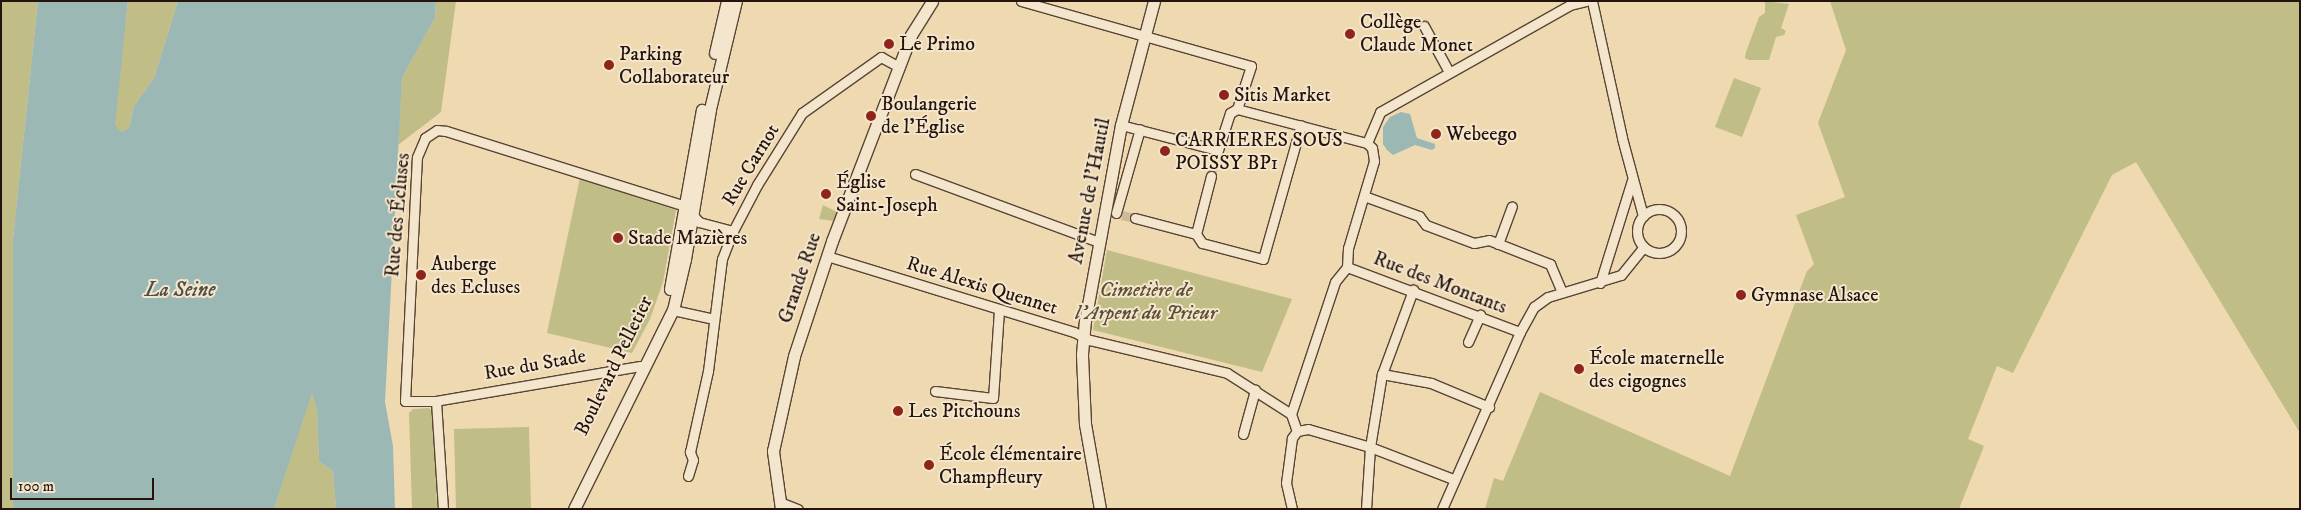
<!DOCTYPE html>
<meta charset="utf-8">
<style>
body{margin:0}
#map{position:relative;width:2301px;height:510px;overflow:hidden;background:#eed9b0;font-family:"IM FELL DW Pica",serif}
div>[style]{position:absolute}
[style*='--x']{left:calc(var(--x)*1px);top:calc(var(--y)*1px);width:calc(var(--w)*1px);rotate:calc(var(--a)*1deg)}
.green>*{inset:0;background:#c0bd86}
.water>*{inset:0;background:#9cb8b5}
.street-tunnel>*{height:9px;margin-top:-4.5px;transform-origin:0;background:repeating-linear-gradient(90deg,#d0bb98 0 9px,transparent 0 13.5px)}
.roads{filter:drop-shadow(1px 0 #574536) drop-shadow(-1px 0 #574536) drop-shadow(0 1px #574536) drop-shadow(0 -1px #574536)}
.street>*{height:9px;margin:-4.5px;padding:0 4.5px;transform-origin:4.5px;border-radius:4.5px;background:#f4e6cc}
.street>.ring{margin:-4.5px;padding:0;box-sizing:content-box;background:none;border:9px solid #f4e6cc;border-radius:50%}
.secondary>*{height:11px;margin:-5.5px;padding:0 5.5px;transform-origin:5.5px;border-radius:5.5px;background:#f4e6cc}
.dots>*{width:14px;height:14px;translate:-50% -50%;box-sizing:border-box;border:2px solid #f4e6cc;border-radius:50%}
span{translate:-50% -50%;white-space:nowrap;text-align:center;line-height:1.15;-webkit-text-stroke:4px #f4e6cc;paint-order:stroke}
.poi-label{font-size:20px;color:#25140e}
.left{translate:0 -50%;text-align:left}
.street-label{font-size:20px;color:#25140e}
.park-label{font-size:20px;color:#5b4f38;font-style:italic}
.water-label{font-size:21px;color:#4f4d48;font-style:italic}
.frame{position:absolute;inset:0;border:2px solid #25140e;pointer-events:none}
.scale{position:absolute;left:10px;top:478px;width:144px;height:22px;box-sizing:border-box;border:2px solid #25140e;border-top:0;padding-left:6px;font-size:15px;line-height:18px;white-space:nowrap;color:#25140e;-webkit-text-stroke:4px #f4e6cc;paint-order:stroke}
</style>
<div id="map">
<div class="green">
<i style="clip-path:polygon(1px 1px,38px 1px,13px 239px,13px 509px,1px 509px)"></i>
<i style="clip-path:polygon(128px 1px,178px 1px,154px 78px,134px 106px,129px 128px,122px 132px,114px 125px)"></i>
<i style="clip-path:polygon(436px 1px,456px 1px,441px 112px,398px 145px,402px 78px,435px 18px)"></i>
<i style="clip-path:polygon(1765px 1px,1789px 4px,1781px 28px,1786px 31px,1784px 35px,1776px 37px,1769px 60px,1749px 60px,1745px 58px,1746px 52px,1759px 17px,1765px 13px)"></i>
<i style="clip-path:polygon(1830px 1px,2300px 1px,2300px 433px,2136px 162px,2112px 175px,2013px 373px,1997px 366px,1968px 439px,1984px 446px,1959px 509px,1485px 509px,1494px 478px,1503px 481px,1540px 392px,1730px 476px,1807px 271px,1814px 264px,1796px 215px,1845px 197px,1818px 123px,1846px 50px)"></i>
<i style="clip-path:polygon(1734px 78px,1761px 88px,1742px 137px,1715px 127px)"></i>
<i style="clip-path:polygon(580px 178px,676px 210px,663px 282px,650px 319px,632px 353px,547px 333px)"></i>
<i style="clip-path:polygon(823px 205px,837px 212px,834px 221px,819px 219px)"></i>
<i style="clip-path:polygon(1107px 250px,1292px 299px,1262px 372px,1093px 330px)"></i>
<i style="clip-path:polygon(312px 391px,317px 410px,319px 461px,333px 471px,336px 509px,274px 509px)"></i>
<i style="clip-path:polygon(429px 408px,433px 413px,437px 509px,412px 509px,409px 413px,413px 409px)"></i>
<i style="clip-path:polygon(529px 427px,531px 509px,456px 509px,454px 429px)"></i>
</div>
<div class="water">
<i style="clip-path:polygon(38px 1px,128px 1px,115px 125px,122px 132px,129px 128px,134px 106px,154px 78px,178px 1px,436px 1px,435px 18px,402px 78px,385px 402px,393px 446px,395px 509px,336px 509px,333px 471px,319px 461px,317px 410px,312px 393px,274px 509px,13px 509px,13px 239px)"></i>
<i style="clip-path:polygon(1401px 112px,1410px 114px,1417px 138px,1435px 144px,1435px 148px,1432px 150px,1415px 145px,1393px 155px,1387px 150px,1383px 144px,1383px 127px,1390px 117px)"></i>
</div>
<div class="street-tunnel">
<i style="--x:1211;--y:176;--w:19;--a:-74"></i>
<i style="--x:1122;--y:215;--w:13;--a:13"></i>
</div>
<div class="roads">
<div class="street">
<i style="--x:1021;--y:1;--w:239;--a:15.8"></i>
<i style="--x:1251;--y:66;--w:45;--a:108"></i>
<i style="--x:1592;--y:1;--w:140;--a:77.6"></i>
<i style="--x:1622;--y:138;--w:81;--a:74.9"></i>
<i style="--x:1424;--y:26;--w:52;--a:61.5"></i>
<i style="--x:1121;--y:125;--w:100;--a:14.5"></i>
<i style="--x:1218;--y:150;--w:39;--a:-72"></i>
<i style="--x:1230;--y:113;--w:8;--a:-30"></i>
<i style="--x:1237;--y:109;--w:134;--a:14.7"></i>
<i style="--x:1367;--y:143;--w:7;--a:45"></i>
<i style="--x:1372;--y:148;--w:13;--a:81"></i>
<i style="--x:1374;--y:161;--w:91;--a:106.6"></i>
<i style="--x:1348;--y:248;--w:19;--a:93"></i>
<i style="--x:1347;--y:267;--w:19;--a:129"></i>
<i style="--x:1335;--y:282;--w:139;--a:108.4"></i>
<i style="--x:1291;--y:414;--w:18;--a:71"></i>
<i style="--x:1297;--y:431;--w:9;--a:126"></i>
<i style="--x:1292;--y:438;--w:45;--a:97.6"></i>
<i style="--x:1286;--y:483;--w:27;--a:77"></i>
<i style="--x:1367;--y:143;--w:34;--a:-67"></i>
<i style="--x:1380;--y:112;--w:218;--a:-29.4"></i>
<i style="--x:1570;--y:5;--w:16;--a:-14"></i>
<i style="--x:915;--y:174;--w:196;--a:20.3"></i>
<i style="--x:1364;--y:196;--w:59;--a:20"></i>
<i style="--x:1419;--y:216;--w:11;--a:52"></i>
<i style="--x:1426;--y:225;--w:51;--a:20.6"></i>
<i style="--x:1474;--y:243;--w:15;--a:-11"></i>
<i style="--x:1489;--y:240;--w:66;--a:21.5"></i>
<i style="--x:1550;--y:264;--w:30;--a:67"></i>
<i class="ring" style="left:1637px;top:209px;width:35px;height:35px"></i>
<i style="--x:1116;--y:213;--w:87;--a:-74.1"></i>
<i style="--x:692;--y:214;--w:11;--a:49"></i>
<i style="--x:699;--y:222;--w:35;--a:15"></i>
<i style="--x:1135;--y:218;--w:63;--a:14.7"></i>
<i style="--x:1196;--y:234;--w:11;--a:56"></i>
<i style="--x:1202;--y:243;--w:63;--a:14.7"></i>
<i style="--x:1263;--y:259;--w:139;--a:-74.2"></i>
<i style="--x:1196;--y:234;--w:60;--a:-75.5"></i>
<i style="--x:1498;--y:244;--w:40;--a:-69.8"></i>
<i style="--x:827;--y:256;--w:258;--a:17.1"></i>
<i style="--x:1074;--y:332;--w:18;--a:27"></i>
<i style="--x:1090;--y:340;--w:141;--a:13.5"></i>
<i style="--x:1227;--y:373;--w:76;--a:32.6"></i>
<i style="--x:1347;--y:267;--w:185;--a:20.6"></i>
<i style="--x:1600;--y:283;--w:108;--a:-72.7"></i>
<i style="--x:673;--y:310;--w:42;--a:12.4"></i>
<i style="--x:1468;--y:342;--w:30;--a:-66"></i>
<i style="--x:640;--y:366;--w:207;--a:170.3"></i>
<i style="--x:436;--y:401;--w:31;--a:180"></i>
<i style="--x:405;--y:401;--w:244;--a:-87.2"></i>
<i style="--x:417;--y:157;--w:21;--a:-67"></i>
<i style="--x:425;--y:138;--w:14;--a:-34"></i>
<i style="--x:437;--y:130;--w:9;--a:6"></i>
<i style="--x:446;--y:131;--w:250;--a:17.4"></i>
<i style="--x:1382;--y:374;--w:50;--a:10.4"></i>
<i style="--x:1431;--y:383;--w:63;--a:22.5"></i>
<i style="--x:935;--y:391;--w:58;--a:6.9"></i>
<i style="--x:993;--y:398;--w:87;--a:-86.1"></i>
<i style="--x:436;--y:401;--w:108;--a:86.3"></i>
<i style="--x:1297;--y:431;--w:11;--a:-10"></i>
<i style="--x:1308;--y:429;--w:65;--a:16.2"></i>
<i style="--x:1370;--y:447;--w:89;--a:21.1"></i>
<i style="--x:1243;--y:434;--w:46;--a:-74.7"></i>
<i style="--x:688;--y:476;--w:17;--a:-73"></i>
<i style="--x:693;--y:460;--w:9;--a:-111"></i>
<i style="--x:690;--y:452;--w:83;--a:-77.5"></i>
<i style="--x:708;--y:371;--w:113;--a:-82.9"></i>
<i style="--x:722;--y:259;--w:30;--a:-69"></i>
<i style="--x:733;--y:231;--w:52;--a:-62.4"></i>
<i style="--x:757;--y:185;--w:85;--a:-58"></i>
<i style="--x:802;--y:113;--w:97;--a:-35.3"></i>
<i style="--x:881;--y:57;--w:21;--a:29"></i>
<i style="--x:782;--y:503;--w:17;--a:21"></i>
<i style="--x:1366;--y:509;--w:62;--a:-86.3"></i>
<i style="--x:1370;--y:447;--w:74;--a:-80.7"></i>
<i style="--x:1382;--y:374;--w:90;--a:-69.7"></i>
<i style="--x:1442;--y:509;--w:193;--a:-66.2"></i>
<i style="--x:1520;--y:332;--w:29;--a:-61"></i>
<i style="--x:1534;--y:307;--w:17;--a:-36"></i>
<i style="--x:1548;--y:297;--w:76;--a:-16.8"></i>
<i style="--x:1621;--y:275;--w:36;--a:-51"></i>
</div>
<div class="secondary">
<i style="--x:715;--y:53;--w:53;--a:-77"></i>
<i style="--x:670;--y:289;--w:182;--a:-79.9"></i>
<i style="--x:574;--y:509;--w:222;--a:-63.6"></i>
<i style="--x:673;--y:310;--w:52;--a:-76.8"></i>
<i style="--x:685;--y:259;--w:152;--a:-80.5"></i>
<i style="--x:710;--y:109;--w:111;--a:-76.5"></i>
<i style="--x:781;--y:509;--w:59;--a:-97.9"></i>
<i style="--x:773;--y:451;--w:97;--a:-77.5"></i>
<i style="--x:794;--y:356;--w:121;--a:-71.7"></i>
<i style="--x:832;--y:241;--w:221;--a:-69"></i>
<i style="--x:911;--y:35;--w:40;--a:-58"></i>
<i style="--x:1100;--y:509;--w:86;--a:-100"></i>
<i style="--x:1085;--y:424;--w:70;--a:-92.5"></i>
<i style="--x:1082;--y:354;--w:33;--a:-85"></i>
<i style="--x:1085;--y:321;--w:199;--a:-79.6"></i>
<i style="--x:1121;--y:125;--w:128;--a:-75.1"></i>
</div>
</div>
<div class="dots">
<i style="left:1350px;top:34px;background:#8f2418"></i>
<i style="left:889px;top:44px;background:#8f2418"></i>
<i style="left:609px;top:65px;background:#8f2418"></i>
<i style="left:1224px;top:95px;background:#8f2418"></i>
<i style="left:871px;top:116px;background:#8f2418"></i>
<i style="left:1436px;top:134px;background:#8f2418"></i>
<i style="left:1165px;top:151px;background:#8f2418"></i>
<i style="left:826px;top:194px;background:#8f2418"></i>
<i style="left:618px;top:238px;background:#8f2418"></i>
<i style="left:421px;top:275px;background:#8f2418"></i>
<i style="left:1741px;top:295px;background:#8f2418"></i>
<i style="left:1579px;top:369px;background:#8f2418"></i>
<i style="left:898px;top:411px;background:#8f2418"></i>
<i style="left:929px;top:465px;background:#8f2418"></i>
</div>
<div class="poi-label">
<span class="left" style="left:1360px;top:34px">Collège<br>Claude Monet</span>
<span class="left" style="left:899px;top:44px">Le Primo</span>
<span class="left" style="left:619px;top:66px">Parking<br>Collaborateur</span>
<span class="left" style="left:1234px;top:95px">Sitis Market</span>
<span class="left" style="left:881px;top:116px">Boulangerie<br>de l'Église</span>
<span class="left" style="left:1446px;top:134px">Webeego</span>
<span class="left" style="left:1175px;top:152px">CARRIERES SOUS<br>POISSY BP1</span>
<span class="left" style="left:836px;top:194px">Église<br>Saint-Joseph</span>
<span class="left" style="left:628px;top:238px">Stade Mazières</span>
<span class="left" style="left:431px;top:276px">Auberge<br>des Ecluses</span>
<span class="left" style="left:1751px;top:295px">Gymnase Alsace</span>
<span class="left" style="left:1589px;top:370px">École maternelle<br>des cigognes</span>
<span class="left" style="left:908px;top:411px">Les Pitchouns</span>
<span class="left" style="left:939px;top:466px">École élémentaire<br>Champfleury</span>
</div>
<div class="street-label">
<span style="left:751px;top:165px;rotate:-59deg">Rue Carnot</span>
<span style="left:1090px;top:191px;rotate:-79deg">Avenue de l'Hautil</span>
<span style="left:398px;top:215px;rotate:-85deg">Rue des Écluses</span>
<span style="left:800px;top:278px;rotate:-71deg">Grande Rue</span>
<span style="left:1440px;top:283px;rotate:21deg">Rue des Montants</span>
<span style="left:982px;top:286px;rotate:17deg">Rue Alexis Quennet</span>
<span style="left:535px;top:365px;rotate:-10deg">Rue du Stade</span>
<span style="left:614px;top:366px;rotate:-64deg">Boulevard Pelletier</span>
</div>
<div class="park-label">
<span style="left:1146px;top:302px">Cimetière de<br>l'Arpent du Prieur</span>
</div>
<div class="water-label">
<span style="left:180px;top:290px">La Seine</span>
</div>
<div class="frame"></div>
<div class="scale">100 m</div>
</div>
